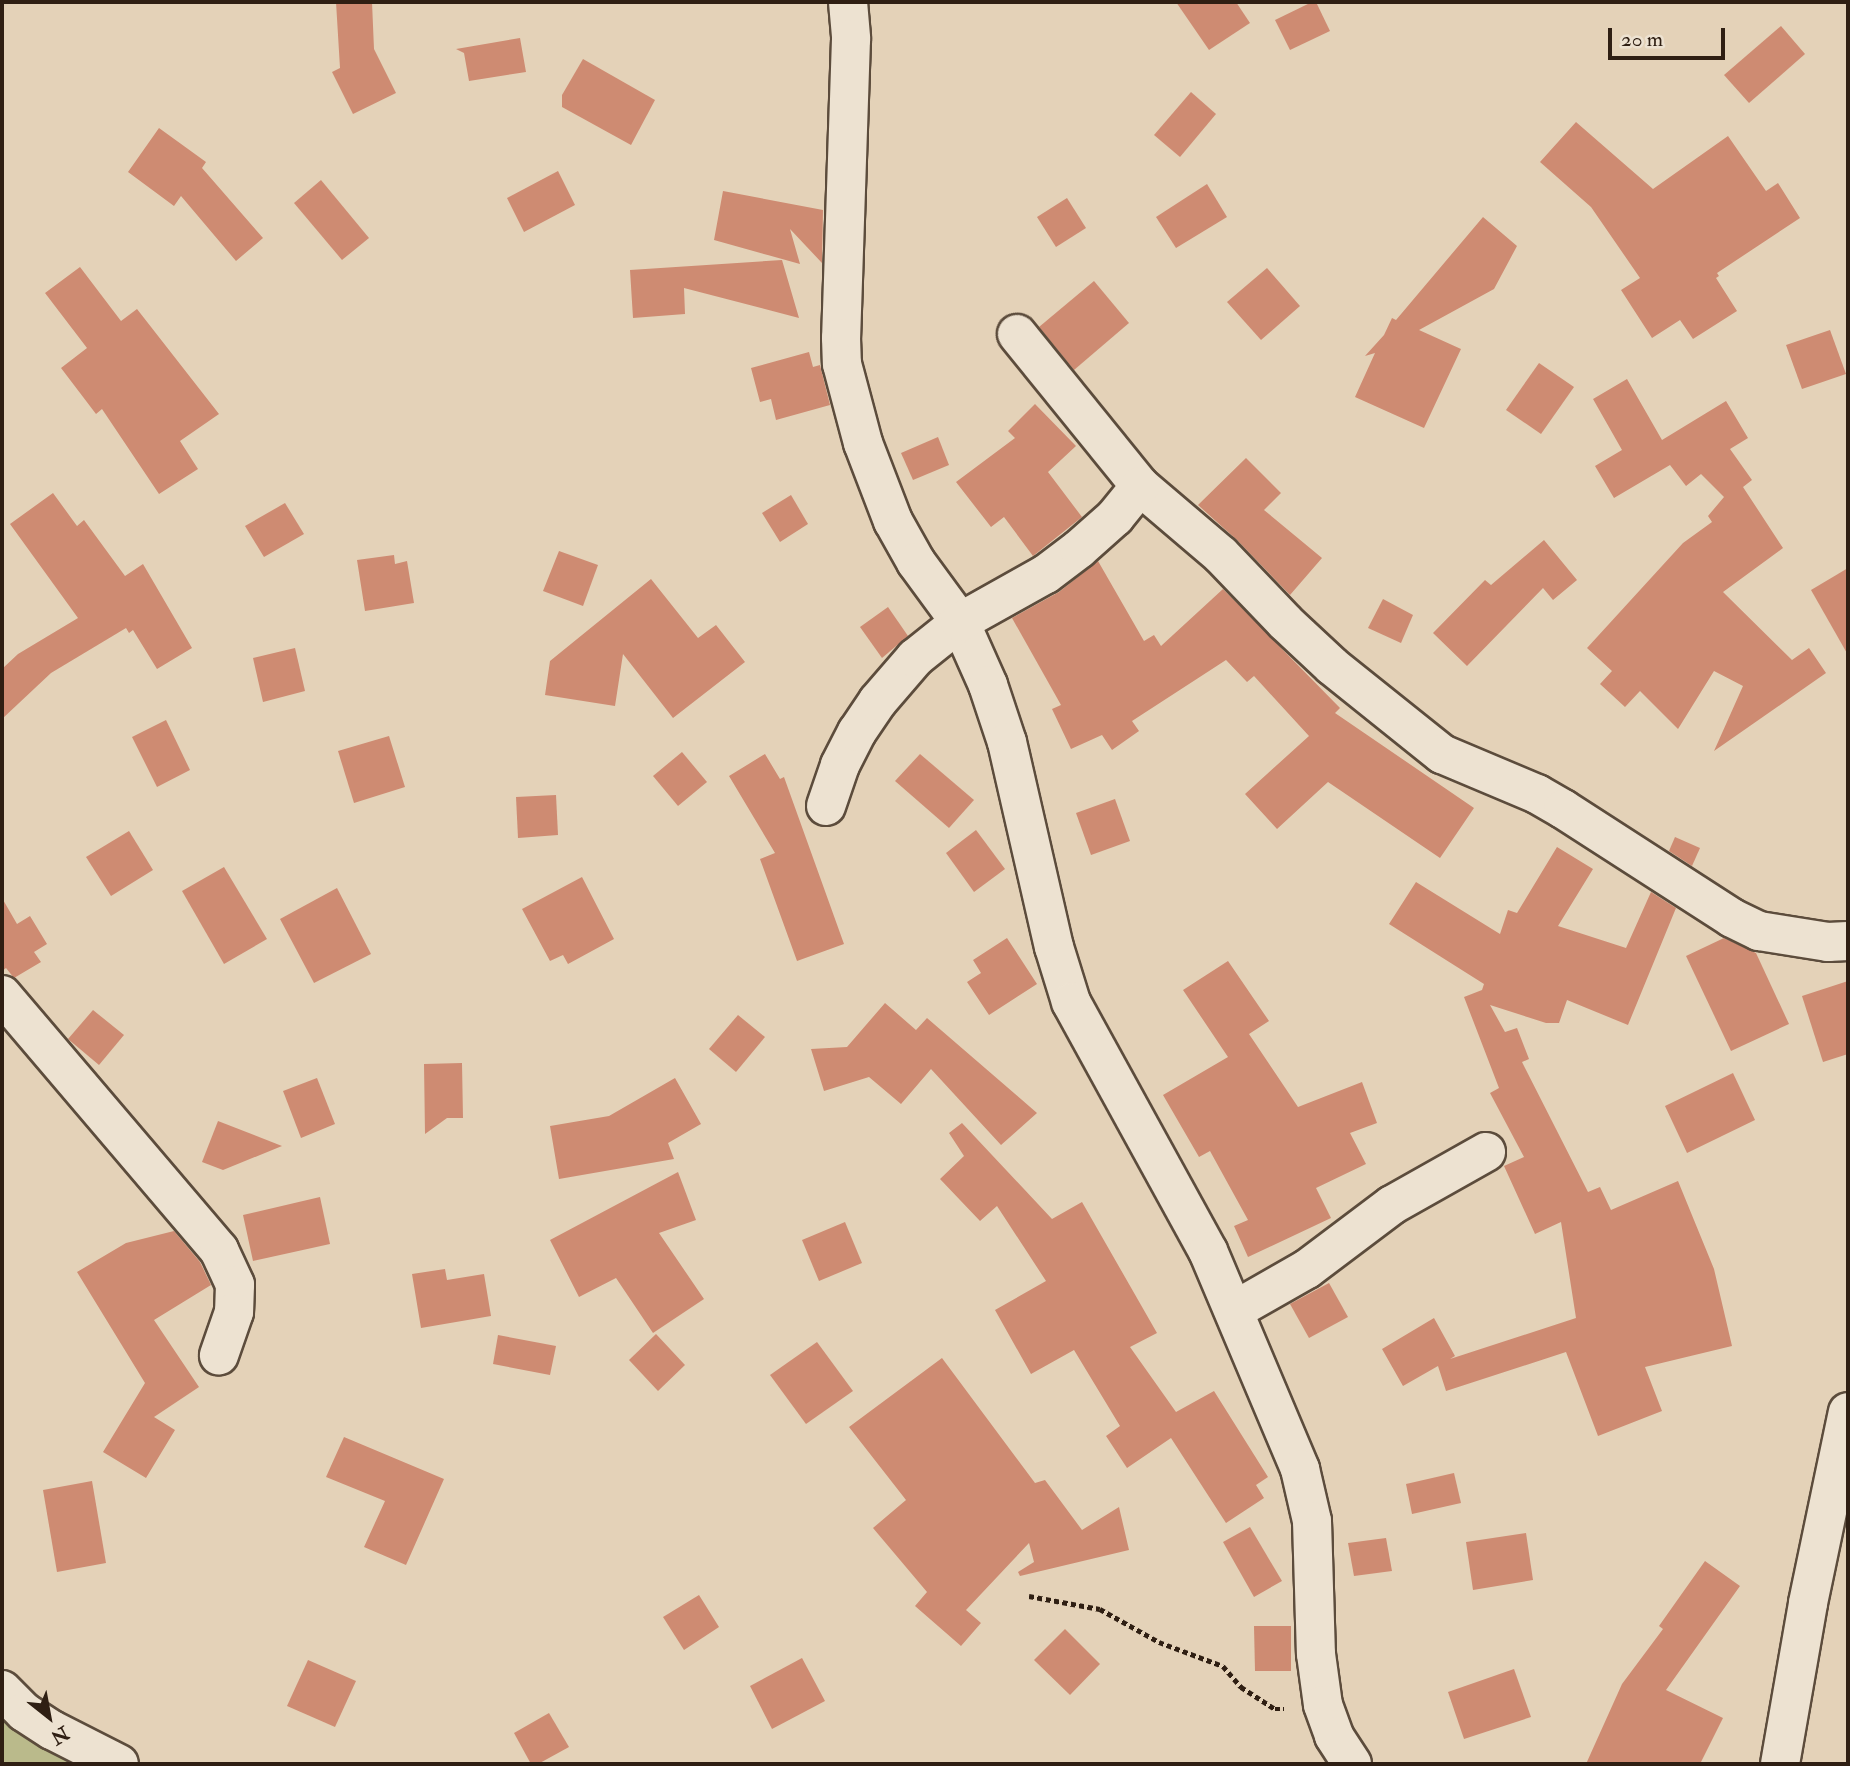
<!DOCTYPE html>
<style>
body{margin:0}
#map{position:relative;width:1850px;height:1766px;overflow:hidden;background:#e4d2b8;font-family:"IM FELL Double Pica",serif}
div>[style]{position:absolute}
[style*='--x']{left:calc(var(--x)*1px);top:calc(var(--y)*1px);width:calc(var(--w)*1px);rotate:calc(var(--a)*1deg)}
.green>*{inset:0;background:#baba8b}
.building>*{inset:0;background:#ce8b72}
.path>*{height:4.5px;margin-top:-2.25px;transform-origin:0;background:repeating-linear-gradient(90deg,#2f1f13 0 5px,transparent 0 8.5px)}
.roads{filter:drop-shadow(2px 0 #5c4c3c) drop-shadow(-2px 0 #5c4c3c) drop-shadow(0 2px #5c4c3c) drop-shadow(0 -2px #5c4c3c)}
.minor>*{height:38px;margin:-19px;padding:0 19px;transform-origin:19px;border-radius:19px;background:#ede2d1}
span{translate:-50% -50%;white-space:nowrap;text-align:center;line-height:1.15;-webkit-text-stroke:5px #ede2d1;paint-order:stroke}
.frame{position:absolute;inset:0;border:4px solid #2f1f13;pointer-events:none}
.north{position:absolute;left:14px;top:1682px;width:70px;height:70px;-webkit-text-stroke:5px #ede2d1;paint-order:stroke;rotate:149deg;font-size:19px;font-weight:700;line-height:28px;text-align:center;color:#2f1f13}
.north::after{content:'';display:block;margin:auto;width:24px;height:32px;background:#2f1f13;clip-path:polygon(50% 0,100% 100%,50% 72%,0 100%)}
.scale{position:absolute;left:1608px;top:28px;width:117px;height:32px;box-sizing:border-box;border:4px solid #2f1f13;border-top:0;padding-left:9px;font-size:21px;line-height:24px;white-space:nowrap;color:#2f1f13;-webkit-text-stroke:5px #ede2d1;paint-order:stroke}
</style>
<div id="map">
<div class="green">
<i style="clip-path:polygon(2px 1712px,105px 1764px,2px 1764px)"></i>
</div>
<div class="building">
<i style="clip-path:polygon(336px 2px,372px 2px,374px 49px,396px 93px,353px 114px,332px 72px,340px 68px)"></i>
<i style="clip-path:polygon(1176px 2px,1236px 2px,1250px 23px,1209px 50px)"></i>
<i style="clip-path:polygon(1312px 2px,1316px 2px,1330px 31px,1290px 50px,1275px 20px)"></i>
<i style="clip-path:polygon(1781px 26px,1805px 54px,1749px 103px,1724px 75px)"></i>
<i style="clip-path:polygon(520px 38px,526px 72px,469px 81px,464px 53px,456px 49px)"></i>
<i style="clip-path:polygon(583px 59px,655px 100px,631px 145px,562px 107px,562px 95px)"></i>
<i style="clip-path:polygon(1191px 92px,1216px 114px,1180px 157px,1154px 135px)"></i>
<i style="clip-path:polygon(1576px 122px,1653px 189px,1728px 136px,1766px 191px,1778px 183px,1800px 218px,1717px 273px,1719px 276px,1716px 278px,1737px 311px,1693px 339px,1680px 320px,1652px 338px,1621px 290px,1640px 278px,1591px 207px,1540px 162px)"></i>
<i style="clip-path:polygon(159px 128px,206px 162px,202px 168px,263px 238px,236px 261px,181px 196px,174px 206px,128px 172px)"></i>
<i style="clip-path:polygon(558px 171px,575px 205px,524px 232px,507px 198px)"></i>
<i style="clip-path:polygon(321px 180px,369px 238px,342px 260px,294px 203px)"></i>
<i style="clip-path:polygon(1207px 184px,1227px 217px,1176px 248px,1156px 217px)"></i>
<i style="clip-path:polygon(723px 191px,823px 210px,822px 263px,790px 229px,800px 264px,714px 240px)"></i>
<i style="clip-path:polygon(1067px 198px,1086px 228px,1056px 247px,1037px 217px)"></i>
<i style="clip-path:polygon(1483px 217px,1517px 246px,1494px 289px,1419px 330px,1461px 349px,1424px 428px,1355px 397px,1375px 353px,1365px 356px,1384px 335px,1392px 318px,1396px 320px)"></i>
<i style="clip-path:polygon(782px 260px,799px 318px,684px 288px,685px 314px,633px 318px,630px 270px)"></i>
<i style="clip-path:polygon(80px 267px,121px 321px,137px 309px,219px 414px,180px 441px,198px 469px,159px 494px,102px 409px,96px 414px,61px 368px,87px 348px,45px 293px)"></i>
<i style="clip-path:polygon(1267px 268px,1300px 306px,1261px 340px,1227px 302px)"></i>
<i style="clip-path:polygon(1094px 281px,1129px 323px,1074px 370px,1039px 327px)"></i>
<i style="clip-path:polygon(1830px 330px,1846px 374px,1802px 389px,1786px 345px)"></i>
<i style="clip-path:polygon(809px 352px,813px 367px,820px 365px,830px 405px,776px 420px,771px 399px,760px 402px,751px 368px)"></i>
<i style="clip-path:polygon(1539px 363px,1574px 387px,1541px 434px,1506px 410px)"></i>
<i style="clip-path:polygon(1627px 379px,1662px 440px,1726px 401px,1748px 438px,1730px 449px,1752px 480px,1743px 487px,1783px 548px,1723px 592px,1792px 660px,1809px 648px,1826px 673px,1714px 751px,1743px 686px,1714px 671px,1678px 729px,1640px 691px,1625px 707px,1600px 684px,1612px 671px,1587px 648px,1683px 543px,1712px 522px,1708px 516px,1724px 497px,1701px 474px,1686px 486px,1670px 465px,1614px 498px,1595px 466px,1622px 450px,1593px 399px)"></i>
<i style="clip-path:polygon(1035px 404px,1076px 446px,1048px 472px,1082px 517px,1033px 556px,1004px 517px,991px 527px,956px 482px,1015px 438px,1008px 431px)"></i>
<i style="clip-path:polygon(938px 437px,949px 465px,913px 480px,901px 453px)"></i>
<i style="clip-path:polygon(1246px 458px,1281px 493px,1264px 510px,1322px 558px,1290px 595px,1237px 540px,1198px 505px)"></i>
<i style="clip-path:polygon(53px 493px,77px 526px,84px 520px,125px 576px,143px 564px,192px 648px,157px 669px,133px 630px,129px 633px,126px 628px,51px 673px,2px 719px,2px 669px,18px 654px,78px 618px,10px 524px)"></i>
<i style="clip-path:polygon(791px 495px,808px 524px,780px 542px,762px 513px)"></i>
<i style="clip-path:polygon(285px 503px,304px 534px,264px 557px,245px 526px)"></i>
<i style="clip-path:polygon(1544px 540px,1577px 580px,1553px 600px,1543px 588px,1467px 666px,1433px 633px,1485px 580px,1491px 585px)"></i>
<i style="clip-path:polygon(559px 551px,598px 565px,583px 606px,543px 591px)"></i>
<i style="clip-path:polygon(394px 555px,395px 564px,407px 561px,414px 603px,365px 611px,357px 560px)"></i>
<i style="clip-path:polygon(1098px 561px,1144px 641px,1154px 635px,1161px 646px,1223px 589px,1340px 708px,1335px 713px,1474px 808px,1440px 858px,1328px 782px,1277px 829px,1245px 794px,1309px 736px,1254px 676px,1247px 682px,1226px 660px,1132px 721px,1139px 731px,1112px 750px,1102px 735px,1071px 749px,1052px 709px,1061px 705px,1012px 618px,1059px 592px)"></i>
<i style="clip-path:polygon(1848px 568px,1848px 655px,1811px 590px)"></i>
<i style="clip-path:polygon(651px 579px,698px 638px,716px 625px,745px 662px,673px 718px,623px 654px,615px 706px,545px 695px,550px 661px)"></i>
<i style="clip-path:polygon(1383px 599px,1413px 615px,1401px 643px,1368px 628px)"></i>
<i style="clip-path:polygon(888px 607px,908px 636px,882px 658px,860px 627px)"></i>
<i style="clip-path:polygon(295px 648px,305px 691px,263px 702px,253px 658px)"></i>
<i style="clip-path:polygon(166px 720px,190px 770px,157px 787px,132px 737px)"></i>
<i style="clip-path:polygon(389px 736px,405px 787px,354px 803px,338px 751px)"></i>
<i style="clip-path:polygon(682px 752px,707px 782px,678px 806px,653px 776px)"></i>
<i style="clip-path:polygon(765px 754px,780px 779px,784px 777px,844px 944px,797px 961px,760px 859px,775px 853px,729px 776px)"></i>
<i style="clip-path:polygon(920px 754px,974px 800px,949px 828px,895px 781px)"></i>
<i style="clip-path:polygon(556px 795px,558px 835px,518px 838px,516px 797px)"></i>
<i style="clip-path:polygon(1115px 799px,1130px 841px,1091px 855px,1076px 813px)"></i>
<i style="clip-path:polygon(976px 830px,1005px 869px,974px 892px,946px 853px)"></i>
<i style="clip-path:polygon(129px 831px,153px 870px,111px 896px,86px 857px)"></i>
<i style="clip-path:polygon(1675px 837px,1700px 848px,1692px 866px,1669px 851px)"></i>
<i style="clip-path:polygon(1557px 847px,1593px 869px,1558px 926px,1626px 948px,1651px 892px,1676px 908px,1628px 1025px,1567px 1000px,1559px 1023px,1546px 1023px,1490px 1005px,1505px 1032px,1517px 1028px,1529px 1059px,1522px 1062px,1588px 1192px,1600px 1187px,1611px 1210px,1678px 1181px,1714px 1269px,1732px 1346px,1645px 1367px,1662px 1411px,1598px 1436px,1566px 1352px,1446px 1391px,1438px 1366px,1403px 1386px,1382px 1349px,1434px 1318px,1455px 1356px,1450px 1359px,1576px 1318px,1561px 1222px,1535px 1234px,1504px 1166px,1524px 1157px,1490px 1093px,1499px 1088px,1464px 997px,1482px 990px,1484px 984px,1389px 924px,1416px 882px,1500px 934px,1508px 910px,1517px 913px)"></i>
<i style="clip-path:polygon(224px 867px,267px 939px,224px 964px,182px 891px)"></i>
<i style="clip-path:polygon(582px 877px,614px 939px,568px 964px,563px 955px,550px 961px,522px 909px)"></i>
<i style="clip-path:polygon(337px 888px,371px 954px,314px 983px,280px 919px)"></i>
<i style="clip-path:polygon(2px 898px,17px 924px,30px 916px,47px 944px,34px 952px,41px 962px,14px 978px,6px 968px,2px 971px)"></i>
<i style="clip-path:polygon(1007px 938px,1037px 984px,989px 1015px,967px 982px,981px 973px,973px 960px)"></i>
<i style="clip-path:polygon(1724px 938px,1756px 953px,1789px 1024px,1731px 1051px,1686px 956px)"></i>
<i style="clip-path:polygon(1228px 961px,1269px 1021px,1249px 1034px,1298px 1107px,1362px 1082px,1377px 1123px,1350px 1133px,1366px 1164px,1316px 1188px,1331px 1218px,1248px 1257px,1234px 1226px,1248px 1220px,1210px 1151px,1199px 1157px,1163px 1095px,1228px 1057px,1183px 990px)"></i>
<i style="clip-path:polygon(1848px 981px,1848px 1054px,1823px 1062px,1802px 996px)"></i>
<i style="clip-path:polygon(885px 1003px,916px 1030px,927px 1018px,1037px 1113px,1001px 1145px,931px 1069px,901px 1104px,869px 1077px,824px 1091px,811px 1049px,847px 1047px)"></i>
<i style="clip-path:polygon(93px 1010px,124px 1035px,99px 1065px,68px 1039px)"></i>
<i style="clip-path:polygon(738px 1015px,765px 1037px,736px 1072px,709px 1049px)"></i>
<i style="clip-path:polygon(462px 1063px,463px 1118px,447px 1118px,425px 1134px,424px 1064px)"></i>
<i style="clip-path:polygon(1733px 1073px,1755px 1120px,1687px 1153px,1665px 1106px)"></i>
<i style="clip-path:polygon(317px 1078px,335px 1124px,301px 1138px,283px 1091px)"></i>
<i style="clip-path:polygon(675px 1078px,701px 1124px,668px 1143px,674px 1159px,559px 1179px,550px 1126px,609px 1116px)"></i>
<i style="clip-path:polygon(218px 1121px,282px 1146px,223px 1170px,202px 1162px)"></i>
<i style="clip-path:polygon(962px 1123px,1052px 1219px,1082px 1202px,1157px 1333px,1130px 1347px,1176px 1412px,1214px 1391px,1268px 1477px,1256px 1485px,1264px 1498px,1226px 1523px,1171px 1438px,1127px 1468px,1106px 1436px,1120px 1426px,1074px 1350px,1031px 1374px,995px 1310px,1046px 1281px,997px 1206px,980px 1221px,940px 1179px,964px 1156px,949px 1133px)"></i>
<i style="clip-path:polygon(678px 1172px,696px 1220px,659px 1233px,704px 1299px,653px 1333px,616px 1278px,579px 1297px,550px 1240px)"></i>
<i style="clip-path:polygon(320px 1197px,330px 1244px,253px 1261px,243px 1215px)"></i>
<i style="clip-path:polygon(845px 1222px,862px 1263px,819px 1281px,802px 1240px)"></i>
<i style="clip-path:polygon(174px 1231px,200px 1262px,211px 1285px,154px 1320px,199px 1387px,154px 1417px,175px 1430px,146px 1478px,103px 1452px,145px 1383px,77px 1272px,126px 1243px)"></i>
<i style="clip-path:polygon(445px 1269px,447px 1280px,484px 1274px,491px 1316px,421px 1328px,412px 1274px)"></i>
<i style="clip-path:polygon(1329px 1283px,1348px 1317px,1309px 1338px,1290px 1304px)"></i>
<i style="clip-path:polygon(656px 1334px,685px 1365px,658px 1391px,629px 1360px)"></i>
<i style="clip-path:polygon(498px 1335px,556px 1346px,550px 1375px,493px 1364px)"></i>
<i style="clip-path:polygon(817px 1342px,853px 1391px,806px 1424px,770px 1375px)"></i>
<i style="clip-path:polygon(942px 1358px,1035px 1483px,1045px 1480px,1082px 1530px,1119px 1507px,1129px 1550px,1020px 1576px,1018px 1572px,1034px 1562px,1029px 1543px,966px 1610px,981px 1623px,961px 1646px,915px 1606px,927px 1592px,873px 1528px,906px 1500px,849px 1427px)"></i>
<i style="clip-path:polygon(344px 1437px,444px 1479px,406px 1565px,364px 1547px,385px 1501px,326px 1477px)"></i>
<i style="clip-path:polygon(1454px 1473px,1461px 1503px,1412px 1514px,1406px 1484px)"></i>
<i style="clip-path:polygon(92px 1481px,106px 1563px,57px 1572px,43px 1490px)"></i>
<i style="clip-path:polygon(1250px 1527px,1282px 1581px,1254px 1597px,1223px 1542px)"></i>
<i style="clip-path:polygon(1526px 1533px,1533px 1580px,1473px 1590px,1466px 1542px)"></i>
<i style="clip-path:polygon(1386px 1538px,1392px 1571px,1354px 1576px,1348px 1543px)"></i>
<i style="clip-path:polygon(1705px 1561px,1740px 1586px,1666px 1690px,1723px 1718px,1700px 1764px,1586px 1764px,1622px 1684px,1663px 1629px,1659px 1626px)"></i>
<i style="clip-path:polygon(699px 1595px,719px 1627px,684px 1650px,663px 1617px)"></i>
<i style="clip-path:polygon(1254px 1626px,1291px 1626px,1291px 1671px,1255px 1671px)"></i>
<i style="clip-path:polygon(1065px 1629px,1100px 1664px,1070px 1695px,1034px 1660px)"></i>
<i style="clip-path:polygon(802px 1658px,825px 1701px,772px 1729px,750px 1686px)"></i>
<i style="clip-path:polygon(308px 1660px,356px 1681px,335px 1727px,287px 1706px)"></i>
<i style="clip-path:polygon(1514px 1669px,1531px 1717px,1464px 1739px,1448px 1692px)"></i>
<i style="clip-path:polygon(549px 1713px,569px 1747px,538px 1764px,531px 1764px,514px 1733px)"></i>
</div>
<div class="path">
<i style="--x:1029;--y:1596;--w:72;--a:10.4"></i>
<i style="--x:1100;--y:1609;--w:68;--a:29.2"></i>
<i style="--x:1159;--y:1642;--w:68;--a:20.6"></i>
<i style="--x:1223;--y:1666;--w:28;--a:49"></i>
<i style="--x:1241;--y:1687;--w:40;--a:32.9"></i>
<i style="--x:1275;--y:1709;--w:9;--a:0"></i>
</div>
<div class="roads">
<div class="minor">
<i style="--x:848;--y:2;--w:37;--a:85"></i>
<i style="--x:851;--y:39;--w:299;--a:91.9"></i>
<i style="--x:841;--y:338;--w:26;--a:88"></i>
<i style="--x:842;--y:364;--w:82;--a:75.1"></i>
<i style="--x:863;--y:443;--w:84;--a:69"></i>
<i style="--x:893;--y:521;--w:47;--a:60.7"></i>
<i style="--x:916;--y:562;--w:74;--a:53.7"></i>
<i style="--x:960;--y:622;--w:69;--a:66"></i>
<i style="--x:988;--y:685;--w:60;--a:71.6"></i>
<i style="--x:1007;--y:742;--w:210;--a:77.1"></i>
<i style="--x:1054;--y:947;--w:58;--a:72.8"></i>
<i style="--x:1071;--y:1002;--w:284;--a:61.2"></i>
<i style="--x:1208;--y:1251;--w:237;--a:67.1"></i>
<i style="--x:1300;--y:1469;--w:53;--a:77"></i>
<i style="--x:1312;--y:1521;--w:133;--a:88.3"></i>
<i style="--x:1316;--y:1654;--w:51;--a:82.2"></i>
<i style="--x:1323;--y:1705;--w:33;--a:70"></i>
<i style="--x:1334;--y:1736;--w:33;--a:57"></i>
<i style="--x:1017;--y:334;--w:196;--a:51"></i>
<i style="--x:1140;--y:486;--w:106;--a:40.4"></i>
<i style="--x:1221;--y:555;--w:93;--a:46.3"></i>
<i style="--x:1285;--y:622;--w:64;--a:43.1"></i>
<i style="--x:1332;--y:666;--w:141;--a:38.7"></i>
<i style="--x:1442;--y:754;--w:103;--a:22.8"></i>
<i style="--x:1537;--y:794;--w:30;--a:30"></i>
<i style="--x:1563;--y:809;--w:201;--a:32.8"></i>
<i style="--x:1732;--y:918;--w:30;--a:26"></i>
<i style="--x:1759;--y:931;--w:70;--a:9.1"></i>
<i style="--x:1828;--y:942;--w:20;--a:-3"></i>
<i style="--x:826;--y:806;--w:43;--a:-71.1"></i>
<i style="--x:840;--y:765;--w:37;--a:-63"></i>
<i style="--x:857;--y:732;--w:37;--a:-56"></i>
<i style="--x:878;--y:701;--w:57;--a:-49.3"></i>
<i style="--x:915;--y:658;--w:58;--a:-38.7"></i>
<i style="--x:960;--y:622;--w:98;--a:-29.2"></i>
<i style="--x:1046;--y:574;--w:41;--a:-37.1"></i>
<i style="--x:1079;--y:549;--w:48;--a:-41.6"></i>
<i style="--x:1115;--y:517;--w:40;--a:-51"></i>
<i style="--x:2;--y:995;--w:335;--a:49.6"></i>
<i style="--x:219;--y:1250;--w:38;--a:65"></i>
<i style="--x:235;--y:1285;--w:27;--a:92"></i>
<i style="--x:234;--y:1312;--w:46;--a:109.2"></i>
<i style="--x:1235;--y:1310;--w:83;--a:-29.7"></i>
<i style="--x:1307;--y:1269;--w:106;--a:-37"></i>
<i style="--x:1392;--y:1205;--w:108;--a:-29.4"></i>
<i style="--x:2;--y:1690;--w:31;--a:45"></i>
<i style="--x:24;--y:1712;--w:33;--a:33"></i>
<i style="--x:52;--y:1730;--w:75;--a:26.9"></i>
<i style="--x:1780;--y:1764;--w:163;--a:-80.1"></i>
<i style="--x:1808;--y:1603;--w:195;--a:-78.2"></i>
</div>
</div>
<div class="frame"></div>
<div class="north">N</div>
<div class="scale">20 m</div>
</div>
